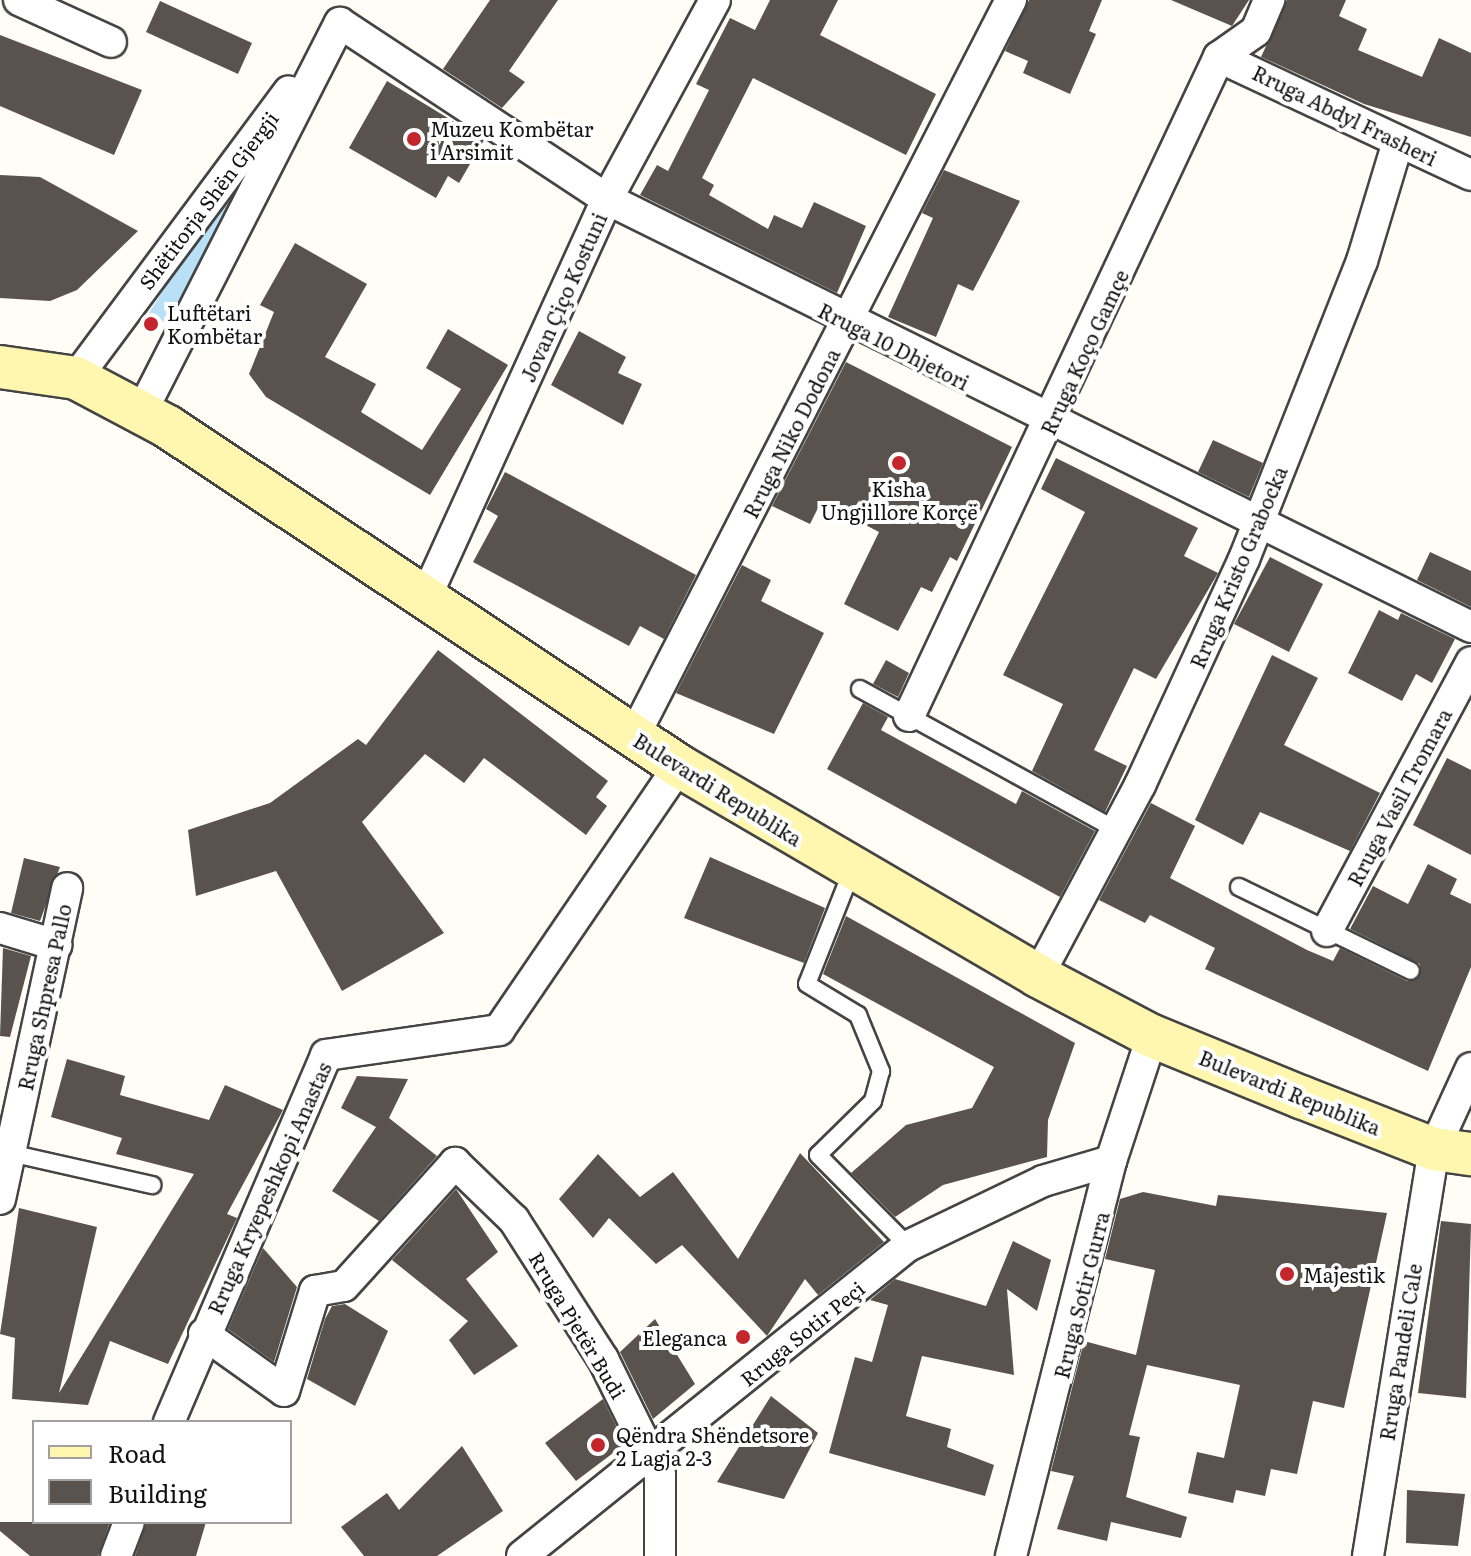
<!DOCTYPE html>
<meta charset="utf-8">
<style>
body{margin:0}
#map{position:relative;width:1471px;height:1556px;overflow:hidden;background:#fffdf5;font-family:Literata,serif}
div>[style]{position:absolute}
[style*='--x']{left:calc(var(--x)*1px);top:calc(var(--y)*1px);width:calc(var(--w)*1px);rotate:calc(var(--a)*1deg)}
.water>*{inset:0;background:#b9e0f7}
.building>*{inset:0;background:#5a524d}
.roads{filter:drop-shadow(2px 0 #444) drop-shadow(-2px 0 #444) drop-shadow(0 2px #444) drop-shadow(0 -2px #444)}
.lane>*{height:16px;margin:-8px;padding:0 8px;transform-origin:8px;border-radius:8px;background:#fff}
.street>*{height:30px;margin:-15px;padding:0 15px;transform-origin:15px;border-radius:15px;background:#fff}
.secondary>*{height:42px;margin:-21px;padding:0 21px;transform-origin:21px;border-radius:21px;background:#fff6b0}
.dots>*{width:22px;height:22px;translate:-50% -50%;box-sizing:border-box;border:4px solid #fff;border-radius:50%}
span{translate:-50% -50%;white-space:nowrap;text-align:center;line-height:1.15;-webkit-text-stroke:8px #fff;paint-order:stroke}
.street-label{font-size:20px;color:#111}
.poi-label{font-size:20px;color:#111}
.left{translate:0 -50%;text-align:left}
.right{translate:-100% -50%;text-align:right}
.legend{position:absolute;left:32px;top:1420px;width:260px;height:104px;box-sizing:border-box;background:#fff;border:2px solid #a0a0a0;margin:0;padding:10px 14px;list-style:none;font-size:24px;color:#111}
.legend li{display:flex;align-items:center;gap:16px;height:40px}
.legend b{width:40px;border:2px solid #a0a0a0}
</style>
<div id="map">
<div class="water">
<i style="clip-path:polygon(220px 200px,236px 210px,166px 323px,149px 313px)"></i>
</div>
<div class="building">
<i style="clip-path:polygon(490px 0,558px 0,509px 71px,525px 82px,502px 108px,443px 69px)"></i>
<i style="clip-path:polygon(770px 0,838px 0,820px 35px,936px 94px,906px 155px,753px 78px,702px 178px,714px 185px,709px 195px,768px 229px,774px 215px,802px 228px,814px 202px,866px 226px,837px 293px,640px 195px,657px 165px,668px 171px,709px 90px,696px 84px,730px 18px,755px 30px)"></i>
<i style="clip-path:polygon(1029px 0,1102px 0,1089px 31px,1096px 34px,1070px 94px,1023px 73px,1028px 61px,1005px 51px)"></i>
<i style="clip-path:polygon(1171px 0,1249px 0,1232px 26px)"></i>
<i style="clip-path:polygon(1287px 0,1346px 0,1339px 16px,1367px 29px,1358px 50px,1422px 77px,1439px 38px,1471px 53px,1471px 137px,1364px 104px,1261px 57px)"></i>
<i style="clip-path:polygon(160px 1px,252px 43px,238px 74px,146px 32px)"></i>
<i style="clip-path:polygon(0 35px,142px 90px,114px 155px,0 106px)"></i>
<i style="clip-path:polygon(387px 81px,484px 140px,459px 183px,448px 176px,436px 198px,349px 148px)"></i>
<i style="clip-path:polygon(944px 170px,1020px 201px,973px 291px,958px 284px,936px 337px,888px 317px,933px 218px,922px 213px)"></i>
<i style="clip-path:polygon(0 175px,40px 177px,138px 231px,77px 290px,50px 301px,0 298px)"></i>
<i style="clip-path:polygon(295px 243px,367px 284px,325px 357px,376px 384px,361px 412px,422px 450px,461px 389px,426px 368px,448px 329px,508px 365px,430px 495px,266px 397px,249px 374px,274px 312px,260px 305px)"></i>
<i style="clip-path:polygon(579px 331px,626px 357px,618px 373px,642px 384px,623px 425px,551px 385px)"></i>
<i style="clip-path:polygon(846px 362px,1012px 447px,957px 561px,950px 557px,932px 592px,921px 587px,898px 631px,844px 604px,879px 532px,821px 502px,810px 524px,772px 506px)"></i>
<i style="clip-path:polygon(1213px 440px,1263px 463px,1249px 497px,1198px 472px)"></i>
<i style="clip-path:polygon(1056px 458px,1198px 528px,1184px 556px,1218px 573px,1156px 679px,1134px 668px,1094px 750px,1127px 766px,1105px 812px,1032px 771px,1063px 704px,1003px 675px,1085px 512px,1041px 489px)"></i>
<i style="clip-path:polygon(505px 472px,696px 575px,664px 639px,640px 626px,629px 646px,473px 562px,498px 516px,486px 509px)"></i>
<i style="clip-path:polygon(1430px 552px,1471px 571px,1471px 607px,1417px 580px)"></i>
<i style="clip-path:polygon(1270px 557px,1323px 584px,1289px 652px,1234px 624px)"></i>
<i style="clip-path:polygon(742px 565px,771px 580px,761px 601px,824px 633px,774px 734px,676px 693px)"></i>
<i style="clip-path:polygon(1379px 610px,1398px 620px,1401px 613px,1455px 639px,1432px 683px,1416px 674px,1402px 701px,1348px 673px)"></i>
<i style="clip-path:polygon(438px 650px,608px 781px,596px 797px,607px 806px,586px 835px,484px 758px,464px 783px,425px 754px,362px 822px,444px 933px,342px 991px,276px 871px,196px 896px,188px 830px,270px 803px,358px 739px,366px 745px)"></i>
<i style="clip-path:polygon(1272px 655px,1318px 678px,1284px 745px,1380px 793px,1350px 851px,1260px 812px,1243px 845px,1195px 820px)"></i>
<i style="clip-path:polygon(886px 660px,909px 673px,898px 697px,873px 684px)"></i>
<i style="clip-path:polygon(863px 703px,888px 717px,881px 730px,1016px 804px,1022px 791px,1095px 831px,1060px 897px,827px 769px)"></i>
<i style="clip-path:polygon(1447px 758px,1471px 770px,1471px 855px,1413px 825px)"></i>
<i style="clip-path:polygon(1151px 803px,1195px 826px,1170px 878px,1307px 950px,1333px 961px,1340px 948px,1407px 981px,1420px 976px,1420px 964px,1350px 929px,1373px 886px,1408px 904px,1428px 864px,1457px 879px,1450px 894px,1471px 904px,1471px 967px,1428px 1071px,1205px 969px,1215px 948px,1150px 915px,1145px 923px,1099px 900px)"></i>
<i style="clip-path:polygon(710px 857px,825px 908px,804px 963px,684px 918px)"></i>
<i style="clip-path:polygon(24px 858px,60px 867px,40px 921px,11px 913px)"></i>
<i style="clip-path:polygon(846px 916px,1075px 1043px,1048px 1120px,1047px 1157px,943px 1185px,895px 1217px,851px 1173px,906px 1125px,972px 1108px,994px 1067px,823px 974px)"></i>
<i style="clip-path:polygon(3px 948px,31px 956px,10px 1037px,0 1036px)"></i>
<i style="clip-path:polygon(67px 1059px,125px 1076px,120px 1095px,209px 1120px,225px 1085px,283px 1110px,227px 1214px,237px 1218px,168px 1364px,110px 1341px,88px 1405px,12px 1399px,15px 1338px,0 1334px,19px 1208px,97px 1227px,59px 1393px,194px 1174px,116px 1154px,122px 1138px,51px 1117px)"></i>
<i style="clip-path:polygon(357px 1076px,408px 1079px,389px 1118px,437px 1156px,379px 1221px,332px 1191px,376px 1127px,341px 1108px)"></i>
<i style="clip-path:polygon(800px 1153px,884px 1242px,818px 1295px,805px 1279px,767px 1336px,682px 1245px,656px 1264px,609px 1218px,593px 1238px,559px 1199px,598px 1154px,640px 1197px,673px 1172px,738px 1259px)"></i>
<i style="clip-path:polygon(456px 1189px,498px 1252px,466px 1279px,518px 1346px,474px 1375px,449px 1340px,468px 1321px,392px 1260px)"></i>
<i style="clip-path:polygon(1143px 1192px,1216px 1206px,1218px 1195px,1387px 1213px,1344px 1408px,1313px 1401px,1297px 1474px,1271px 1469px,1265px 1496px,1236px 1490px,1233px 1503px,1188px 1493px,1197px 1452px,1224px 1458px,1240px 1385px,1147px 1365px,1129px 1435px,1140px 1437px,1126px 1497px,1187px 1517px,1181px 1538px,1111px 1522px,1107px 1541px,1057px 1529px,1074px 1476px,1051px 1471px,1084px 1341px,1136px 1355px,1155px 1270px,1105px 1259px,1120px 1199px)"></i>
<i style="clip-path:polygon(1441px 1221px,1471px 1224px,1466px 1398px,1418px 1393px)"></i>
<i style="clip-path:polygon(1013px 1241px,1051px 1260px,1037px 1311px,1007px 1289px,1014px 1375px,922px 1356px,906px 1416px,951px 1429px,947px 1447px,994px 1465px,985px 1496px,829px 1453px,855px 1357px,872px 1362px,888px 1305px,870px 1300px,895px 1279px,986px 1306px)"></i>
<i style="clip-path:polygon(263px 1248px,297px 1287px,274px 1362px,228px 1329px)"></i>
<i style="clip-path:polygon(345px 1304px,388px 1331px,355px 1406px,307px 1379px,325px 1319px,332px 1306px)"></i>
<i style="clip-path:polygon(655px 1319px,695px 1384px,653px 1419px,620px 1352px)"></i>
<i style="clip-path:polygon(771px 1396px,818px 1433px,784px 1499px,717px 1482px)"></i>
<i style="clip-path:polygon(603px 1399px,625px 1444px,576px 1481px,545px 1443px)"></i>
<i style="clip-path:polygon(462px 1446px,503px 1511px,437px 1556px,364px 1556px,341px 1527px,387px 1493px,399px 1510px)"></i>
<i style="clip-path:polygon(1407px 1490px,1465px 1494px,1458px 1546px,1406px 1543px)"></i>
<i style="clip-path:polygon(0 1522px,110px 1522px,98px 1556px,30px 1556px,0 1531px)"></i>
<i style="clip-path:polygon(147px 1522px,206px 1522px,196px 1556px,135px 1556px)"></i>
</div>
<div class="roads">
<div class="lane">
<i style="--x:860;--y:689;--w:292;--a:28.8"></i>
<i style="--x:851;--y:873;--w:119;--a:111.6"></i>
<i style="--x:807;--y:984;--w:60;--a:31.3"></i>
<i style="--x:858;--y:1015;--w:61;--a:67.7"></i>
<i style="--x:881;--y:1071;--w:31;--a:105"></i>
<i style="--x:873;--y:1101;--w:77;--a:135.5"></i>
<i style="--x:818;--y:1155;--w:128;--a:45.3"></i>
<i style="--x:1239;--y:887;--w:191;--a:26"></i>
<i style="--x:10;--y:1153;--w:146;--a:12.7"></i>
</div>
<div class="street">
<i style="--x:19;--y:0;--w:101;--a:24.5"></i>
<i style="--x:1219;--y:57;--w:278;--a:25.1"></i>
<i style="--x:76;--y:378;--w:357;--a:-53.4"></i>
<i style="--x:141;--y:413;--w:438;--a:-63"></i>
<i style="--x:340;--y:23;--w:320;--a:33.4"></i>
<i style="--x:607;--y:199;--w:964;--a:26.35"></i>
<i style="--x:424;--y:601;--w:442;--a:-65.5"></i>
<i style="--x:607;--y:199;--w:226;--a:-61.5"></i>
<i style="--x:909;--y:716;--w:728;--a:-64.81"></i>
<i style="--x:1219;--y:57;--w:45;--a:-35.1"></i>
<i style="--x:1256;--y:31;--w:34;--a:-67"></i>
<i style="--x:634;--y:736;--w:827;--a:-62.88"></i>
<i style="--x:0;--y:928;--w:59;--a:16.9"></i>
<i style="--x:1327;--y:931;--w:305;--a:-61.8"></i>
<i style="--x:1038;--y:976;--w:217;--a:-61.9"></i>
<i style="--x:1140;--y:785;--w:249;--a:-65.3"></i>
<i style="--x:1244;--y:559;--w:321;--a:-68.4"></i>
<i style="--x:1362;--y:261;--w:124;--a:-73.2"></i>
<i style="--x:0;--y:1199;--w:318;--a:-77.8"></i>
<i style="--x:204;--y:1334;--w:98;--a:35.5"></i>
<i style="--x:284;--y:1391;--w:105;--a:-72.8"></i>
<i style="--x:315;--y:1291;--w:29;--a:-10"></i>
<i style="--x:344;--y:1286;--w:166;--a:-47.9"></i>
<i style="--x:455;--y:1163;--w:82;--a:44"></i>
<i style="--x:514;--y:1220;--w:165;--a:57.4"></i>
<i style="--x:603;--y:1359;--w:129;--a:63.8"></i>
<i style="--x:660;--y:1475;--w:81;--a:90"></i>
<i style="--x:169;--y:1422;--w:399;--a:-66.8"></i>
<i style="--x:326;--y:1055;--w:175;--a:-8.2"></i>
<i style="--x:499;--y:1030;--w:320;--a:-55.7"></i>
<i style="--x:116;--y:1556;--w:36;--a:-69"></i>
<i style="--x:522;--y:1556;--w:495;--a:-38.8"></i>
<i style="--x:908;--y:1246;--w:150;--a:-25.7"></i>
<i style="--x:1043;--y:1181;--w:71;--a:-16.4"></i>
<i style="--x:1011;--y:1556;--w:407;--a:-75.8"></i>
<i style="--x:1111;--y:1161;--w:132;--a:-71.8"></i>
<i style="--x:1368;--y:1556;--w:412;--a:-80.8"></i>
<i style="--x:1434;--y:1149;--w:89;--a:-65.4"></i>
</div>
<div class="secondary">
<i style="--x:0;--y:367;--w:77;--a:8.2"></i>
<i style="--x:76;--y:378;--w:104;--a:28"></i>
<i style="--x:168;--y:427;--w:613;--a:33.56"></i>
<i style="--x:679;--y:766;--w:416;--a:30.3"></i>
<i style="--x:1038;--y:976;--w:129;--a:27.8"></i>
<i style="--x:1152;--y:1036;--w:161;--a:22.3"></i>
<i style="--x:1301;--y:1097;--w:143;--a:21.4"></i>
<i style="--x:1434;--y:1149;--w:37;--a:8"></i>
</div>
</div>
<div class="dots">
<i style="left:414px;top:139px;background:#c4262e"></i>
<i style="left:151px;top:324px;background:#c4262e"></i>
<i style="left:899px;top:463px;background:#c4262e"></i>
<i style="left:1287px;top:1274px;background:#c4262e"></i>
<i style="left:743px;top:1337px;background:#c4262e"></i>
<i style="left:598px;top:1445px;background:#c4262e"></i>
</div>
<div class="street-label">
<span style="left:1345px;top:115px;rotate:26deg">Rruga Abdyl Frasheri</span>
<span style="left:208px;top:200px;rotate:-53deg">Shëtitorja Shën Gjergji</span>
<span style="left:563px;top:297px;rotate:-66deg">Jovan Çiço Kostuni</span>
<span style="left:894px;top:346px;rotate:27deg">Rruga 10 Dhjetori</span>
<span style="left:1084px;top:352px;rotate:-65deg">Rruga Koço Gamçe</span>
<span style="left:791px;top:433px;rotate:-63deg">Rruga Niko Dodona</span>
<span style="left:1238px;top:567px;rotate:-67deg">Rruga Kristo Grabocka</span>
<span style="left:718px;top:789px;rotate:32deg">Bulevardi Republika</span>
<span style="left:1399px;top:797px;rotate:-62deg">Rruga Vasil Tromara</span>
<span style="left:44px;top:997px;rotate:-78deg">Rruga Shpresa Pallo</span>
<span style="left:1290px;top:1092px;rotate:22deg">Bulevardi Republika</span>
<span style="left:269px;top:1188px;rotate:-66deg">Rruga Kryepeshkopi Anastas</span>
<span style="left:1081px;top:1295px;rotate:-76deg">Rruga Sotir Gurra</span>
<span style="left:578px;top:1325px;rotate:59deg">Rruga Pjetër Budi</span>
<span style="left:802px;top:1333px;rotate:-39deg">Rruga Sotir Peçi</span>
<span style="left:1400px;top:1352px;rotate:-81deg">Rruga Pandeli Cale</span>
</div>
<div class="poi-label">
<span class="left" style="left:430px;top:140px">Muzeu Kombëtar<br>i Arsimit</span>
<span class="left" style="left:167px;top:324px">Luftëtari<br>Kombëtar</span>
<span style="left:899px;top:500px">Kisha<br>Ungjillore Korçë</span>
<span class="left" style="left:1303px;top:1274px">Majestik</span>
<span class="right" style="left:727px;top:1337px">Eleganca</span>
<span class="left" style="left:616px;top:1446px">Qëndra Shëndetsore<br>2 Lagja 2-3</span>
</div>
<ul class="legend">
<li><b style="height:10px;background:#fff6b0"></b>Road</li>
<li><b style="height:22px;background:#5a524d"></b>Building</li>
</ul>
</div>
